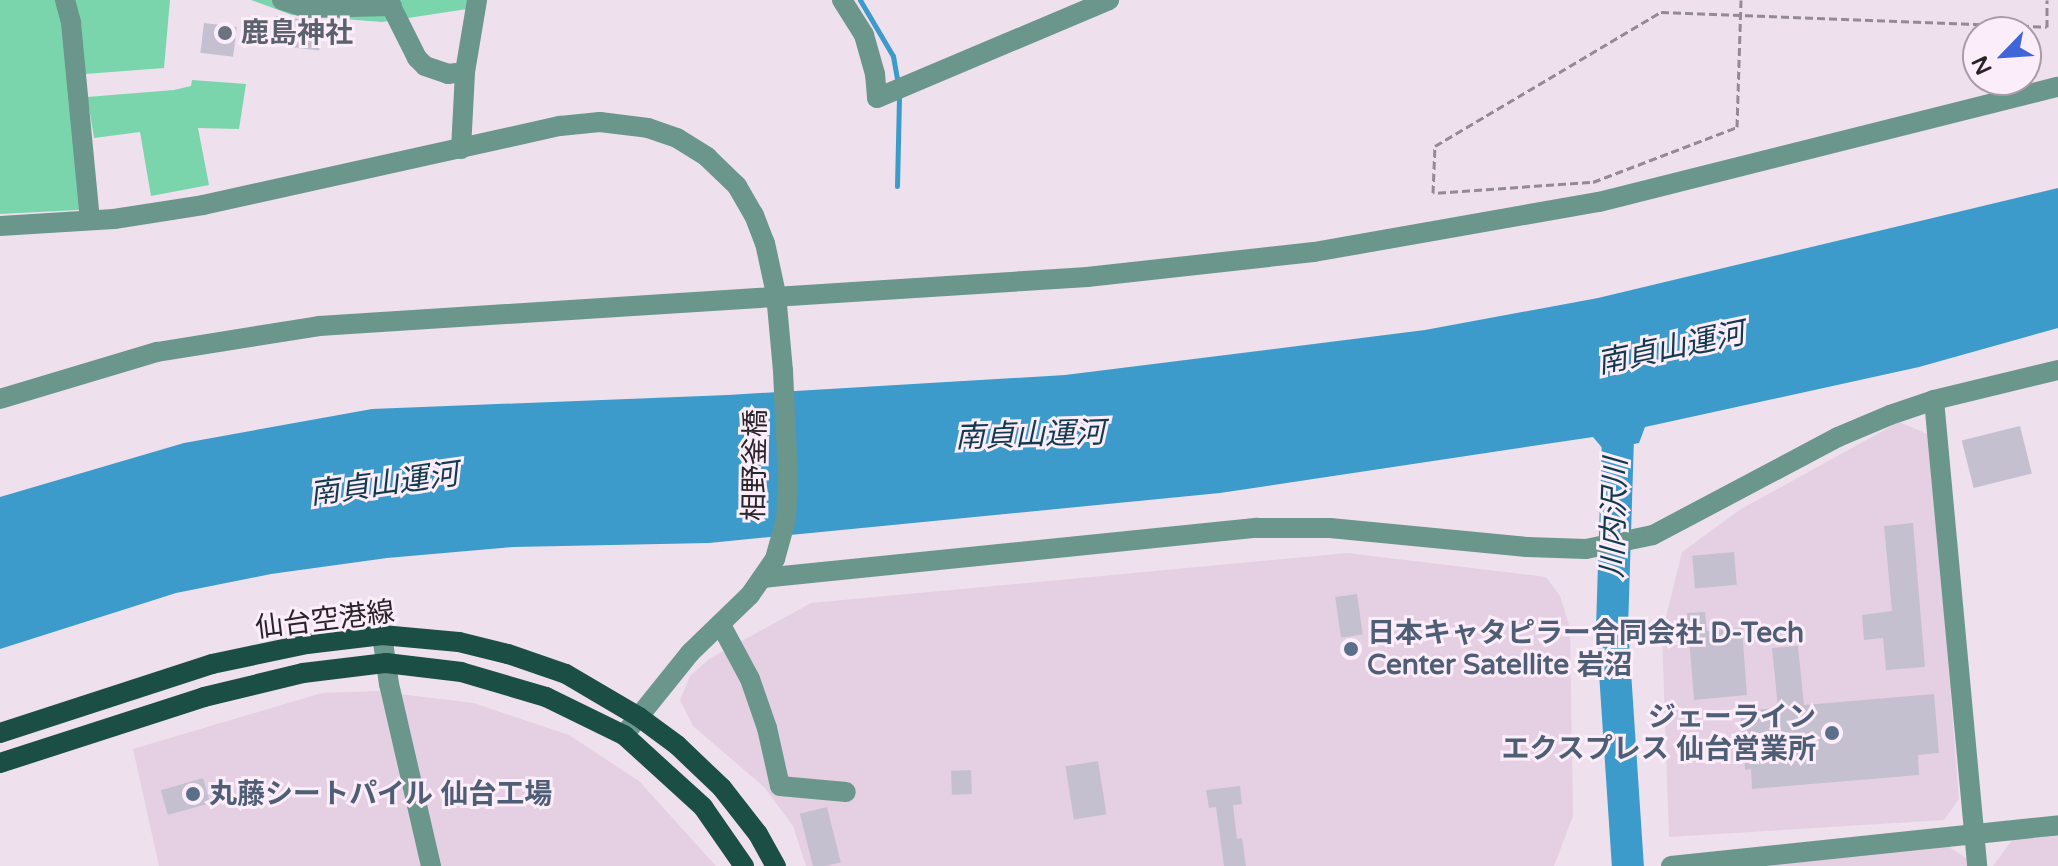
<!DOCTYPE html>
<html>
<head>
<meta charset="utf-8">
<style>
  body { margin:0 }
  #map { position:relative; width:2058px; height:866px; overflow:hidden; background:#eee0ed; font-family:"Varela Round","Noto Sans JP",sans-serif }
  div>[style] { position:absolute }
  .built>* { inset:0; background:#e5d0e3 }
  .green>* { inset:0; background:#7ad5ac }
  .water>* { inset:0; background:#3c9bca }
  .stream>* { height:5px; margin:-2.5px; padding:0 2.5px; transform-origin:2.5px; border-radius:2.5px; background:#3c9bca }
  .river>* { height:32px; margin:-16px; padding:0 16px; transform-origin:16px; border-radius:16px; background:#3c9bca }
  .building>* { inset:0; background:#c5c0d0; transform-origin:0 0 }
  .path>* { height:3px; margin-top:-1.5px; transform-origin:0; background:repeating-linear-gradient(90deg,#938a93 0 8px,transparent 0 12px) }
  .minor>* { height:20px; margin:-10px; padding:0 10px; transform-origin:10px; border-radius:10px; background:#6a968c }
  .major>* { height:20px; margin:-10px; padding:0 10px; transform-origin:10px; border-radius:10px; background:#1b4f45 }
  .dots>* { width:22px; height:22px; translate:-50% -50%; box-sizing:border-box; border:4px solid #fcedfa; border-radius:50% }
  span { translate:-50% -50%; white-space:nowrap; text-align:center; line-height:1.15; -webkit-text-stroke:6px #fcedfa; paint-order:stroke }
  .worship-label { font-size:28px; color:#5b616d; font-weight:700 }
  .left { translate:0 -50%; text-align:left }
  .street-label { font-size:28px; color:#292429 }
  .service-label { font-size:28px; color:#4e5e75; font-weight:700 }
  .right { translate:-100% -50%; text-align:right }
  .water-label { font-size:30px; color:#123a4e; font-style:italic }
  .north { position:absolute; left:1962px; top:16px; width:80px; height:80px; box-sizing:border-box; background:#fcedfa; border:2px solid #a89da6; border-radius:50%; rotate:245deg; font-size:22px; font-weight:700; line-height:32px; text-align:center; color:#292429 }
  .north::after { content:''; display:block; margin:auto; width:28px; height:36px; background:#3e66d8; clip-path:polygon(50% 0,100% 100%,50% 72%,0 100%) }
</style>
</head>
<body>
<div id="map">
  <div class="built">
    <i style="clip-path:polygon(1899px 422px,1930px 435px,1959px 799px,1944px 820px,1669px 837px,1662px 633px,1682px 552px,1741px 509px)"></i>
    <i style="clip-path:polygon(1347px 553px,1546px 577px,1560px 596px,1570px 628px,1573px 816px,1554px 866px,806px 866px,793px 826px,764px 787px,693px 726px,680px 700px,690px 676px,709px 659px,811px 603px)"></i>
    <i style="clip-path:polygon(380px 691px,421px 866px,159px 866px,133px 749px,322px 693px)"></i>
    <i style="clip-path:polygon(399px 694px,474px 703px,569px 735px,639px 781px,716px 866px,439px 866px)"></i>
    <i style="clip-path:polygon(2058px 836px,2058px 866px,1993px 866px,2012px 840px)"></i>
    <i style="clip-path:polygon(1944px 844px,1968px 859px,1969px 866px,1766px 866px)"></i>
  </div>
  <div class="green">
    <i style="clip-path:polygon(0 0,170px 0,164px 68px,85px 74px,87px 97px,174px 90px,191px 86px,192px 80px,246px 84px,239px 129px,198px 128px,209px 185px,151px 196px,140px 132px,94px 138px,88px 101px,97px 209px,0 214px)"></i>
    <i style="clip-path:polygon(251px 0,467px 0,467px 9px,382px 22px,292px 15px)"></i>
  </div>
  <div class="water">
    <i style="clip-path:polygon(2058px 188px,2058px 328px,1919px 367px,1645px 427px,1639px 443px,1604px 450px,1593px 437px,1220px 493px,709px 543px,513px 547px,387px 558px,271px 574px,176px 593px,0 649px,0 497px,184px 443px,372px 409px,728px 395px,1065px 375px,1425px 330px,1598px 298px)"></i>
  </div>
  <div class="stream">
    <i style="left:860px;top:0;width:65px;rotate:59.5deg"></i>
    <i style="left:893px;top:56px;width:29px;rotate:80deg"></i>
    <i style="left:897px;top:186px;width:91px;rotate:-88.7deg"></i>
  </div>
  <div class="river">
    <i style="left:1619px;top:406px;width:221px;rotate:91.8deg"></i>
    <i style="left:1612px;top:627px;width:240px;rotate:86.2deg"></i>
  </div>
  <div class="building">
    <i style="left:276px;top:16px;width:47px;height:29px;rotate:7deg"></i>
    <i style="left:204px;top:23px;width:33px;height:30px;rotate:7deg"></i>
    <i style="left:2020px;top:426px;width:49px;height:60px;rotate:76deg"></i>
    <i style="clip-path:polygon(1913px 523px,1925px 667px,1886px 670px,1883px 638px,1864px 640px,1862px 615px,1892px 611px,1884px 526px)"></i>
    <i style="left:1734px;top:552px;width:33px;height:42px;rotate:85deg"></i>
    <i style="left:1357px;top:594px;width:41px;height:22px;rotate:82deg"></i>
    <i style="clip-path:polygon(1705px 612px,1707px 631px,1742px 628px,1747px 695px,1694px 700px,1687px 613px)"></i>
    <i style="clip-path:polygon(1798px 646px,1804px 705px,1934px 694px,1939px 753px,1918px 755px,1919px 775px,1752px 789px,1751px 769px,1745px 770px,1740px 711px,1778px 708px,1772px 648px)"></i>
    <i style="left:1098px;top:761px;width:54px;height:33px;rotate:81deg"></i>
    <i style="left:971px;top:770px;width:24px;height:20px;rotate:88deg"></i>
    <i style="left:203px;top:778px;width:26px;height:44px;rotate:74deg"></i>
    <i style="clip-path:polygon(1240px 786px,1242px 804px,1233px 805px,1237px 839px,1242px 838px,1246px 866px,1224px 866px,1216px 807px,1209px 808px,1206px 790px)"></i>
    <i style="left:827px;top:807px;width:57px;height:28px;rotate:76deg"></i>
  </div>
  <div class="path">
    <i style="left:1590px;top:182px;width:157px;rotate:176deg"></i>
    <i style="left:1433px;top:193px;width:47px;rotate:-87.6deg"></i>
    <i style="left:1435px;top:146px;width:263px;rotate:-30.7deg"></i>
    <i style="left:1661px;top:12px;width:386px;rotate:2.2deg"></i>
    <i style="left:2047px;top:27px;width:27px;rotate:-90deg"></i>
    <i style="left:1593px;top:182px;width:154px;rotate:-20.9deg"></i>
    <i style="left:1737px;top:127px;width:127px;rotate:-88.2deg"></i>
  </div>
  <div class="minor">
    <i style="left:65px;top:0;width:24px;rotate:75deg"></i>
    <i style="left:71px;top:23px;width:198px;rotate:84.5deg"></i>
    <i style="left:282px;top:0;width:25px;rotate:18deg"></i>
    <i style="left:306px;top:8px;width:86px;rotate:-1.3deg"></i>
    <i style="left:388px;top:0;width:65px;rotate:63.4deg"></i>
    <i style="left:417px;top:58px;width:11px;rotate:45deg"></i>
    <i style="left:425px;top:66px;width:24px;rotate:19deg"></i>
    <i style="left:448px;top:74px;width:17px;rotate:-7deg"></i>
    <i style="left:842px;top:0;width:41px;rotate:57.8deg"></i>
    <i style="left:864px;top:35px;width:41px;rotate:74.2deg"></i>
    <i style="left:875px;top:74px;width:24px;rotate:85deg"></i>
    <i style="left:877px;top:98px;width:252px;rotate:-22.9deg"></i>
    <i style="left:461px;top:149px;width:77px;rotate:-87deg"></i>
    <i style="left:465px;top:72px;width:73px;rotate:-80.5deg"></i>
    <i style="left:0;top:226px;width:114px;rotate:-3.5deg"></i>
    <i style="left:114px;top:219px;width:90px;rotate:-8.9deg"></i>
    <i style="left:203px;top:205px;width:366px;rotate:-12.5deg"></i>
    <i style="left:560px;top:126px;width:40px;rotate:-5.7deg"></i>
    <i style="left:600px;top:122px;width:48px;rotate:7.1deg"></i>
    <i style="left:648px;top:128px;width:31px;rotate:19deg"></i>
    <i style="left:677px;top:138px;width:36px;rotate:32deg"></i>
    <i style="left:707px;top:157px;width:42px;rotate:44deg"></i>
    <i style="left:737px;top:186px;width:34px;rotate:60deg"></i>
    <i style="left:754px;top:215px;width:30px;rotate:69deg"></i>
    <i style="left:765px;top:243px;width:52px;rotate:77.8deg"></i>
    <i style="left:776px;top:294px;width:77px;rotate:84.8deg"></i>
    <i style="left:783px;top:371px;width:106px;rotate:87.3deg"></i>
    <i style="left:788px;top:477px;width:42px;rotate:92.7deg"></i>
    <i style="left:786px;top:519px;width:41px;rotate:105.4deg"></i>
    <i style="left:775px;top:559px;width:44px;rotate:124.8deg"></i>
    <i style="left:750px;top:595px;width:83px;rotate:136deg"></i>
    <i style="left:690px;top:653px;width:105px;rotate:128.8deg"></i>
    <i style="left:0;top:399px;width:164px;rotate:-16.7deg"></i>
    <i style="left:157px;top:352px;width:164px;rotate:-9.1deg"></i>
    <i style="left:319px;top:326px;width:770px;rotate:-3.65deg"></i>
    <i style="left:1087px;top:277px;width:228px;rotate:-6.3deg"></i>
    <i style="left:1314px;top:252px;width:289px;rotate:-10deg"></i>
    <i style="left:1599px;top:202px;width:473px;rotate:-14.1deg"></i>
    <i style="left:1934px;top:400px;width:468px;rotate:84.7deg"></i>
    <i style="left:762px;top:578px;width:498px;rotate:-5.8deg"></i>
    <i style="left:1257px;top:528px;width:73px"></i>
    <i style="left:1330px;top:528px;width:198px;rotate:5.5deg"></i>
    <i style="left:1527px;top:547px;width:59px;rotate:1.9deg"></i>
    <i style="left:1586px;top:549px;width:68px;rotate:-11.8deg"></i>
    <i style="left:1653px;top:535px;width:209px;rotate:-27.9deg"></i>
    <i style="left:1838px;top:437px;width:56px;rotate:-22.9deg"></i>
    <i style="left:1890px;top:415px;width:46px;rotate:-18.8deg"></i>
    <i style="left:1934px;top:400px;width:128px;rotate:-13.6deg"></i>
    <i style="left:721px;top:625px;width:61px;rotate:61.8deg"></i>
    <i style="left:750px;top:679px;width:52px;rotate:70.9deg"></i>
    <i style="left:767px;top:728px;width:59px;rotate:77.4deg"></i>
    <i style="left:780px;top:786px;width:66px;rotate:5.2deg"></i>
    <i style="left:382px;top:635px;width:49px;rotate:81.9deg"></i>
    <i style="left:389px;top:684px;width:187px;rotate:77deg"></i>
    <i style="left:1671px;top:866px;width:389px;rotate:-6deg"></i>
  </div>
  <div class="major">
    <i style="left:0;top:733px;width:223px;rotate:-18deg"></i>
    <i style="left:212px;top:664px;width:97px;rotate:-11.9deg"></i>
    <i style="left:307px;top:644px;width:76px;rotate:-6.8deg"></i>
    <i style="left:382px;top:635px;width:77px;rotate:5.2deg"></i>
    <i style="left:459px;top:642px;width:50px;rotate:13.8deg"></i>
    <i style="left:508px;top:654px;width:61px;rotate:19deg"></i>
    <i style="left:566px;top:674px;width:85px;rotate:30.5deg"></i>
    <i style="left:639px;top:717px;width:47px;rotate:36.4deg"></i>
    <i style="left:677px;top:745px;width:62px;rotate:43.7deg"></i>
    <i style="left:722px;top:788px;width:58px;rotate:52deg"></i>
    <i style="left:758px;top:834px;width:37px;rotate:61deg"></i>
    <i style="left:0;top:763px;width:214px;rotate:-17.9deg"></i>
    <i style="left:204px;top:697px;width:102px;rotate:-13.6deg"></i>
    <i style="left:303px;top:673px;width:84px;rotate:-6.9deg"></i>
    <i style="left:386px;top:663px;width:76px;rotate:6.8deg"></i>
    <i style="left:461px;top:672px;width:89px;rotate:16.4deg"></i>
    <i style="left:546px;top:697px;width:87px;rotate:26deg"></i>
    <i style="left:624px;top:735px;width:107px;rotate:42.3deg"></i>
    <i style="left:703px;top:807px;width:72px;rotate:55.2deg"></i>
  </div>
  <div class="dots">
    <i style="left:225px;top:33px;background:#6b7280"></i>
    <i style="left:1351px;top:649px;background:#5c6f8a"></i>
    <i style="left:1832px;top:733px;background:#5c6f8a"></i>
    <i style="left:193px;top:794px;background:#5c6f8a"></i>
  </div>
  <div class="worship-label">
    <span class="left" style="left:241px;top:33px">鹿島神社</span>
  </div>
  <div class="street-label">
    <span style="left:755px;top:465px;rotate:-89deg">相野釜橋</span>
    <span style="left:325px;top:620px;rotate:-7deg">仙台空港線</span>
  </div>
  <div class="service-label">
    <span class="left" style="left:1367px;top:649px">日本キャタピラー合同会社 D-Tech<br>Center Satellite 岩沼</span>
    <span class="right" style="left:1816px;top:733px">ジェーライン<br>エクスプレス 仙台営業所</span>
    <span class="left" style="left:209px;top:794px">丸藤シートパイル 仙台工場</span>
  </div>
  <div class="water-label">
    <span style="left:1671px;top:349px;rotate:-12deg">南貞山運河</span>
    <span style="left:1030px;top:436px;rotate:-2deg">南貞山運河</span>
    <span style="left:384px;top:485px;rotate:-8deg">南貞山運河</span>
    <span style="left:1615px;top:518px;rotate:-88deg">川内沢川</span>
  </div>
  <div class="north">N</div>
</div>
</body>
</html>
